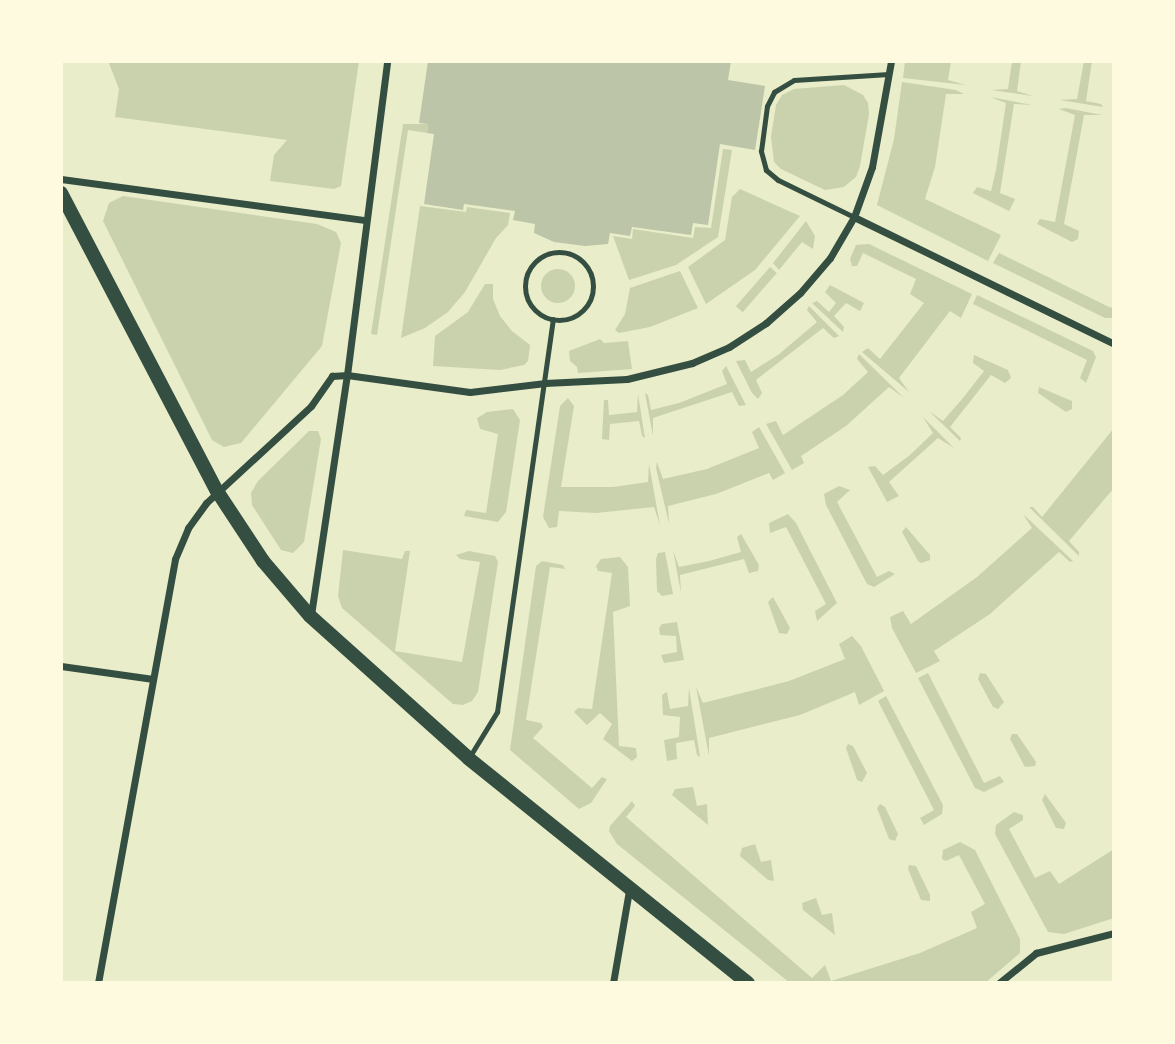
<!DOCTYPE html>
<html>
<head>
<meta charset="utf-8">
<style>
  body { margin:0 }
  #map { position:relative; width:1175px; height:1044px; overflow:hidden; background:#e9edc9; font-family:"Work Sans",sans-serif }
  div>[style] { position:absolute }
  .green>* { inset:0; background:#cad2ad; transform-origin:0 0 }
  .round { border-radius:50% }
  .building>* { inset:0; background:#bcc5a7 }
  .service>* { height:5px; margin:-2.5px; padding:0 2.5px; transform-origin:2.5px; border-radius:2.5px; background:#344e41 }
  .service>.ring { margin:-2.5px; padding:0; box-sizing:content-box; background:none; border:5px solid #344e41; border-radius:50% }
  .minor>* { height:7px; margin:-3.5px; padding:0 3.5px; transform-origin:3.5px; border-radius:3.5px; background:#344e41 }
  .secondary>* { height:14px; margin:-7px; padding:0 7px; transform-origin:7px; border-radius:7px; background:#344e41 }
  span { translate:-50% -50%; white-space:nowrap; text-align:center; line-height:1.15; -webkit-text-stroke:7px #fefae0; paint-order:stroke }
  .frame { position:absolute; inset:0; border:63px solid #fefae0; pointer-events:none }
</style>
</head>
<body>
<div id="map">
  <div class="green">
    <i style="clip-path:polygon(108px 61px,359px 61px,341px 186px,334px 189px,270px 181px,274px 155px,287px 140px,115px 117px,119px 89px)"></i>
    <i style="clip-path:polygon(905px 61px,951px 61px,948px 80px,966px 85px,903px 78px)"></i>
    <i style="clip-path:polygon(1012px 61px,1021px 61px,1017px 91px,1033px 96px,991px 90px,1008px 89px)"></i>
    <i style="clip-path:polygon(1084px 61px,1092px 61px,1086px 101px,1101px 104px,1103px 107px,1060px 100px,1077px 99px)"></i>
    <i style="clip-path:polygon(902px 82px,956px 90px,964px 94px,946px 94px,935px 167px,925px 199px,1001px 235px,988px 261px,877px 205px,894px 139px)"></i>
    <i style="clip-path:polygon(844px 85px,863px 95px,868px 103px,869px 114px,860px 166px,856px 177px,844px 187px,825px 190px,781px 169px,774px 162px,771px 137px,776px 105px,782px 95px,794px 89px)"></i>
    <i style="clip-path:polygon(990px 97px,1032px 105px,1014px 104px,1000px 193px,1015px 199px,1009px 211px,973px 193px,977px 187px,991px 191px,996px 170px,1006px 103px)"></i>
    <i style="clip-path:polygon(1066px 108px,1102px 115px,1084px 115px,1064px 224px,1079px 231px,1078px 239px,1072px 242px,1037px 224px,1040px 219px,1055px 222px,1075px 115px,1059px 109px)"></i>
    <i style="clip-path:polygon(403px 124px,428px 124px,427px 133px,408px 130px,377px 335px,371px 334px)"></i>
    <i style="clip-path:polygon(723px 149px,732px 150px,718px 237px,676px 265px,629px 280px,613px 236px,632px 239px,633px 229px,693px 238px,695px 227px,711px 228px)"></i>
    <i style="clip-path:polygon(740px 189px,800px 216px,755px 270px,706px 304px,688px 267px,725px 240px,732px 197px)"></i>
    <i style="clip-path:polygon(123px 196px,317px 224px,336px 232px,341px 243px,322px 346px,241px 443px,224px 447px,212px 440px,103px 221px,109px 203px)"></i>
    <i style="clip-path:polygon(420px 206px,466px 212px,467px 207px,510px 213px,508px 225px,496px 238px,465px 292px,448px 312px,425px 328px,401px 338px)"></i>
    <i style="clip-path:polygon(806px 221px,815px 236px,813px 249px,802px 242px,779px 270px,773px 263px)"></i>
    <i style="clip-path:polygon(869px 244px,972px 294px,961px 318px,950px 311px,899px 378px,909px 392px,862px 352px,868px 348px,880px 359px,924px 303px,910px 294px,916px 279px,863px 253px,857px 266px,852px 266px,850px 259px,856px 245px)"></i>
    <i style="clip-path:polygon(999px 253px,1111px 308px,1114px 303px,1114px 318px,1105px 318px,993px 263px)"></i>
    <i style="left:770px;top:267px;width:9px;height:52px;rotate:41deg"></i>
    <i class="round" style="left:541px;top:269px;width:34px;height:34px"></i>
    <i style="clip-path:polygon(680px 271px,698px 308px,650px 327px,619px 333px,615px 330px,625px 314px,630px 288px)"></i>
    <i style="clip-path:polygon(485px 284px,493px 284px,493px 299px,500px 316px,512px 331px,530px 345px,528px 361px,524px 365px,500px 370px,433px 366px,435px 336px,468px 312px)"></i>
    <i style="clip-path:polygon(830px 285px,864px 303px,860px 311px,846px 303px,834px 316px,844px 327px,843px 332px,812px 303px,817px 301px,829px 312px,836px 303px,825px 292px)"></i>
    <i style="clip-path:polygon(977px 295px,1093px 351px,1096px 357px,1086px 383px,1080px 378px,1087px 360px,973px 304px)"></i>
    <i style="clip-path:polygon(809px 306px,839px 336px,834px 338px,823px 328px,756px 380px,762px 393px,758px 399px,752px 393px,736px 361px,745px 360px,751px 372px,778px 355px,817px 322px,807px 310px)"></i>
    <i style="clip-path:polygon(600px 339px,604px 343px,628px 341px,632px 369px,578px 373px,577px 367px,570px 361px,569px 351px)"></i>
    <i style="clip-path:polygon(859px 354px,904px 398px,889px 387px,846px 426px,801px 456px,804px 463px,792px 470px,766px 424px,776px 421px,783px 435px,843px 395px,868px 372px,857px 359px)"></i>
    <i style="clip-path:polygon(974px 355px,1008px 370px,1011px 378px,1005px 383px,991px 375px,950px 427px,961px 438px,960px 441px,929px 411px,943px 421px,963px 398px,984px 371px,973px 363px)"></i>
    <i style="clip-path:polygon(726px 366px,746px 405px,739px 406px,732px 392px,653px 418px,653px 436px,645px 393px,648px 395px,651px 410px,679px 403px,727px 384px,722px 371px)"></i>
    <i style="clip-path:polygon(1039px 387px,1072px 401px,1072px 409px,1066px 412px,1038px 393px)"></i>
    <i style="clip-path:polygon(638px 394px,645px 438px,642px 436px,639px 421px,610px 424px,609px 440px,602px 439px,604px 400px,608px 400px,609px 415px,637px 412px)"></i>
    <i style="clip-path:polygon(568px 398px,574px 406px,561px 487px,613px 487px,648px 482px,649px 464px,660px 525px,654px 507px,596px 513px,559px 511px,557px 527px,549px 528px,543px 517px,560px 406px)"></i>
    <i style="clip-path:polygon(513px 409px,520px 420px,506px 512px,498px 522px,464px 516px,466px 510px,486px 513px,498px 434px,480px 429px,477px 418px,487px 412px)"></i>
    <i style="clip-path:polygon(923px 417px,954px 448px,938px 438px,889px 482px,899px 496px,887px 502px,868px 467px,875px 466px,883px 475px,910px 455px,933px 433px)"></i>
    <i style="clip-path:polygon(759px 427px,785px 473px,773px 480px,769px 473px,716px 494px,668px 506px,669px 524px,656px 468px,657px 462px,663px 479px,707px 469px,759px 448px,752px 432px)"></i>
    <i style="clip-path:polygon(1114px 428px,1114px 488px,1069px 541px,1079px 552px,1079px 556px,1029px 507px,1033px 507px,1042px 517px)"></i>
    <i style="clip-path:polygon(309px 431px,318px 431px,321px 439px,304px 542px,293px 553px,281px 550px,252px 505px,251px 493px,258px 481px)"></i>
    <i style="clip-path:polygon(839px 486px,850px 490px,837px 502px,877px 577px,889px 571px,895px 574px,874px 587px,867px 584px,826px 505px,824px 494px)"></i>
    <i style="clip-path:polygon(788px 514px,796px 523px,837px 603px,817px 621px,815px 611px,826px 604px,786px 527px,770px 533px,769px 523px)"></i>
    <i style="clip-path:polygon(1023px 514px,1073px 561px,1070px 562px,1059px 552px,990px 614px,934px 651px,940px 661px,916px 673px,892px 628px,890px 617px,903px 611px,911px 624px,977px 577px,1032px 528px)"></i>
    <i style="clip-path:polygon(906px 527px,930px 555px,930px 560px,921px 563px,918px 561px,902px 532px)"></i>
    <i style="clip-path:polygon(741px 534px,759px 565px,758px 571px,749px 573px,744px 559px,680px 575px,681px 593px,673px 550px,679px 567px,709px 561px,741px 552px,737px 537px)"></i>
    <i style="clip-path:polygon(343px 550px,402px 559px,405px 551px,410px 551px,395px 651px,462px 662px,480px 562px,460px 559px,456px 555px,469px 551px,495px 556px,498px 562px,478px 692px,472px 701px,463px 705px,453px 704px,342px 608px,338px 596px)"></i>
    <i style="clip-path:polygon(665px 552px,673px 594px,662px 596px,657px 591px,656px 559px,658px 553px)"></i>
    <i style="clip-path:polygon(620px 557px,628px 567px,630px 606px,613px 612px,619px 746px,636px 748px,637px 757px,632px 761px,603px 739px,612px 724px,600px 713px,587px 725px,574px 712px,578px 708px,592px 709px,612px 573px,598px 571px,596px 566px,601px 559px)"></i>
    <i style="clip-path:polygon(542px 561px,563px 565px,565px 569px,550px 567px,526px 720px,541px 723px,543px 727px,533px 738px,592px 788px,602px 777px,607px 779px,591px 803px,579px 809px,510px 750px,536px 566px)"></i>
    <i style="clip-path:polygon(773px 597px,790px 628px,787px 634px,779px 633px,768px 602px)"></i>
    <i style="clip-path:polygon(677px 622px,684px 660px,664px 663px,661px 655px,677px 652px,676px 636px,660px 635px,659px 628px,662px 624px)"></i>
    <i style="clip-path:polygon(852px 636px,861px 646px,884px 691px,859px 705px,855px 692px,800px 715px,709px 738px,709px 756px,696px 687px,703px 703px,789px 681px,845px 659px,839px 644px)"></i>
    <i style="clip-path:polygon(928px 673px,984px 783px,1000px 776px,1004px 782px,984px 792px,975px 788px,918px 678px)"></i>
    <i style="clip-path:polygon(980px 673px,986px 674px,1004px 702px,998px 709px,993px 707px,978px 679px)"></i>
    <i style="clip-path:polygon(689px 688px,700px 757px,697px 755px,694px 740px,676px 743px,677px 759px,667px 761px,664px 740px,679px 737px,680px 717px,663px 715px,662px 695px,667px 692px,670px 709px,688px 706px)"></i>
    <i style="clip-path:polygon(886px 696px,943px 805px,942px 814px,924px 825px,920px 818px,934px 810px,878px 701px)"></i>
    <i style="clip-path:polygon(1012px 734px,1017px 734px,1036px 762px,1035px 766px,1025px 767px,1010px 739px)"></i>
    <i style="clip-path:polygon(848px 744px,853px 746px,867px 773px,862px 782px,857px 780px,846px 748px)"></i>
    <i style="clip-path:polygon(693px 787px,697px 806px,707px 804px,708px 825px,672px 795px,675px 789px)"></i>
    <i style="clip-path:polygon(1045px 794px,1066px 823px,1064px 829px,1056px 828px,1042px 800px)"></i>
    <i style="clip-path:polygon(632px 801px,635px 806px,626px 817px,812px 978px,825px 965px,831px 981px,920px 953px,977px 928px,971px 912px,985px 904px,959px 855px,946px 861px,942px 859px,943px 850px,960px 842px,975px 850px,1020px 939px,1020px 953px,985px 983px,790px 983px,617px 844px,609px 831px,610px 826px)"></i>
    <i style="clip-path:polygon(880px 804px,885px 807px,898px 834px,895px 841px,889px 839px,877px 808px)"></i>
    <i style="clip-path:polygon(1014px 812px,1023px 815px,1023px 820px,1009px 829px,1035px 878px,1050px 871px,1059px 884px,1114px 849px,1114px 918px,1064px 934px,1048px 932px,995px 834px,996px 825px)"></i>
    <i style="clip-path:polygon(755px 844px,761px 862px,771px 860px,774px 881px,768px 880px,740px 856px,742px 848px)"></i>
    <i style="clip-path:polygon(909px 865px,916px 866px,930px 895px,930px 901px,921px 900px,908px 869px)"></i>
    <i style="clip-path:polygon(816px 898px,822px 915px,832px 913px,835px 935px,803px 910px,802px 903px)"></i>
  </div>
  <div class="building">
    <i style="clip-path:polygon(428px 61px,731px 61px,728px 80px,765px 86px,755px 150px,720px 144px,708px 225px,693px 223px,691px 235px,632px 227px,630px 236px,610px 233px,608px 244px,585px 246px,554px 242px,534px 233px,535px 224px,513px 220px,515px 211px,464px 204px,463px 210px,424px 204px,434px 134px,427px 133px,428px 124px,419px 123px)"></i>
  </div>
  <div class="service">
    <i style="left:854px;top:217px;width:85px;rotate:-154deg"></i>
    <i style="left:778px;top:180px;width:16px;rotate:-140deg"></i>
    <i style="left:766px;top:170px;width:20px;rotate:-105deg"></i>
    <i style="left:761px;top:151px;width:45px;rotate:-82.4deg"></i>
    <i style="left:767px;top:106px;width:16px;rotate:-63deg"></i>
    <i style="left:774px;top:92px;width:23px;rotate:-31deg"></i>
    <i style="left:794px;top:80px;width:95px;rotate:-3.6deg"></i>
    <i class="ring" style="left:525px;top:252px;width:63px;height:63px"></i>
    <i style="left:470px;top:756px;width:52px;rotate:-58.5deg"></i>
    <i style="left:497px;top:712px;width:397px;rotate:-81.9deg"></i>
  </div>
  <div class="minor">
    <i style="left:61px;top:179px;width:307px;rotate:7.7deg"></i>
    <i style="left:854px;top:217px;width:289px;rotate:26deg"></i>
    <i style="left:311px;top:615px;width:243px;rotate:-81.5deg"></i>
    <i style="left:347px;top:375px;width:317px;rotate:-82.7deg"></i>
    <i style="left:61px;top:666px;width:93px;rotate:8deg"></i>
    <i style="left:98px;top:983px;width:431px;rotate:-79.7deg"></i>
    <i style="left:175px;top:559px;width:34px;rotate:-67deg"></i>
    <i style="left:188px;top:528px;width:31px;rotate:-54deg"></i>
    <i style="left:206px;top:503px;width:143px;rotate:-42.7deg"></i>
    <i style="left:311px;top:406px;width:37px;rotate:-55deg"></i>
    <i style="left:332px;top:376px;width:15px;rotate:-4deg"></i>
    <i style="left:347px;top:375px;width:124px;rotate:7.9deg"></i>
    <i style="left:470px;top:392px;width:76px;rotate:-6.8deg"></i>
    <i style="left:545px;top:383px;width:82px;rotate:-2.8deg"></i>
    <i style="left:627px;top:379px;width:67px;rotate:-13.8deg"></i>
    <i style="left:692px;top:363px;width:40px;rotate:-23.4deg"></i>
    <i style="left:729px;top:347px;width:44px;rotate:-33deg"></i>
    <i style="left:766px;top:323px;width:45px;rotate:-41.4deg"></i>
    <i style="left:800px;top:293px;width:46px;rotate:-49.4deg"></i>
    <i style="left:830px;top:258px;width:48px;rotate:-59.7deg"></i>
    <i style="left:854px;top:217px;width:53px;rotate:-70.2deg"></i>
    <i style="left:872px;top:167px;width:108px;rotate:-79.8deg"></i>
    <i style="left:613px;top:983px;width:94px;rotate:-80.2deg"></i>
    <i style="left:999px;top:983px;width:48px;rotate:-39deg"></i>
    <i style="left:1036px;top:953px;width:81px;rotate:-14.4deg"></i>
  </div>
  <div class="secondary">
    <i style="left:61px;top:193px;width:336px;rotate:62.4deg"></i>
    <i style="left:217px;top:491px;width:84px;rotate:56.7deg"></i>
    <i style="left:263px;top:561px;width:72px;rotate:49.5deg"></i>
    <i style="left:310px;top:616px;width:212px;rotate:41.9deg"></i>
    <i style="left:468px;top:758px;width:359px;rotate:38.8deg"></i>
  </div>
  <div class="frame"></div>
</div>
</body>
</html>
